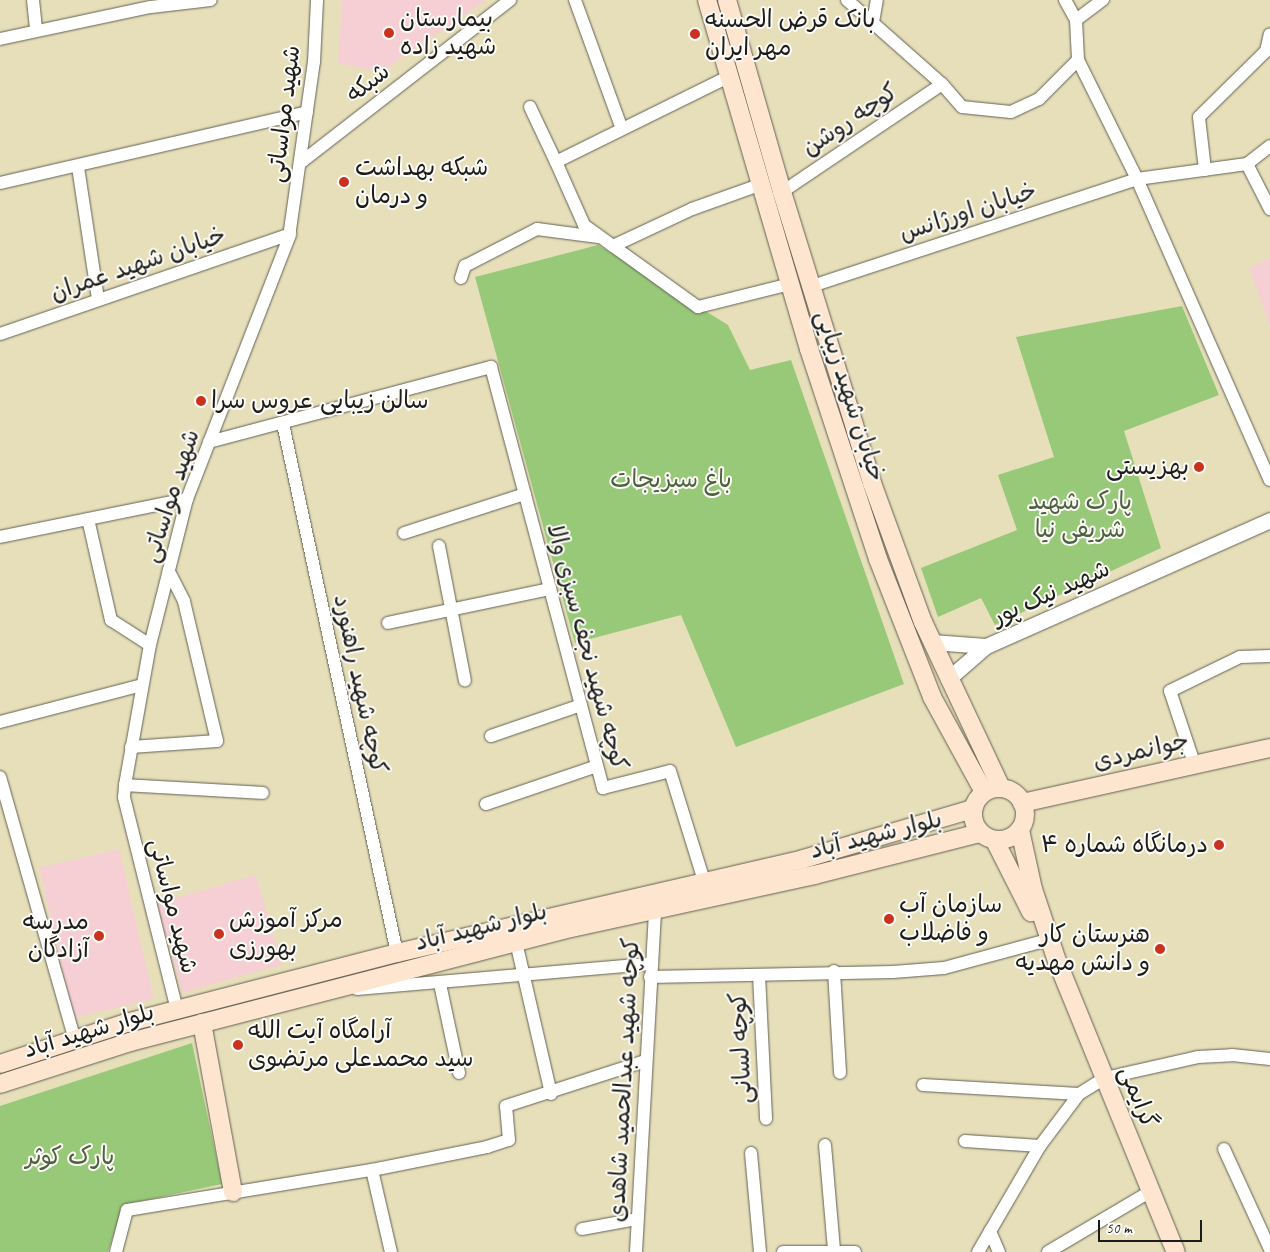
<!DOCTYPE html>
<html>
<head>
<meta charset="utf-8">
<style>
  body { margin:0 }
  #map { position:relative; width:1270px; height:1252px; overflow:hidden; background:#e6dfba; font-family:Caveat,"Playpen Sans Arabic",sans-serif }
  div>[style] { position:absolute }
  .built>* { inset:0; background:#f6cfd5; transform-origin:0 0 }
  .green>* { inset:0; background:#97c979 }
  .roads { filter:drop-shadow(0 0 1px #636053) drop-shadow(0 0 1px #636053) }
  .minor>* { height:12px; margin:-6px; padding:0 6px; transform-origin:6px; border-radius:6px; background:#fff }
  .tertiary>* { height:15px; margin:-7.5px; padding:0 7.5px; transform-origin:7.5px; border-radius:7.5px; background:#fff }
  .secondary>* { height:18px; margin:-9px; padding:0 9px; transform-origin:9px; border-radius:9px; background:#fde5d0 }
  .secondary>.ring { margin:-9px; padding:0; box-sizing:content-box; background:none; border:18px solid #fde5d0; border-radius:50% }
  .dots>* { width:14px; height:14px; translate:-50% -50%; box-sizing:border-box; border:2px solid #fdfcf7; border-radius:50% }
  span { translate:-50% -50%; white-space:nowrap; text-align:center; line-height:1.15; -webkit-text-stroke:4px #fdfcf7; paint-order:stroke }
  .poi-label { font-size:24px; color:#1c1c1c }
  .left { translate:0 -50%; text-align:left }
  .right { translate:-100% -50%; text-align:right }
  .street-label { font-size:24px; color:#1c1c1c }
  .park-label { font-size:24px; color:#4d6141 }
  .scale { position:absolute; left:1098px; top:1220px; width:104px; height:22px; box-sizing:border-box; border:2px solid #1c1c1c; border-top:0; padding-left:6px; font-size:15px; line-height:18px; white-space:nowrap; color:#1c1c1c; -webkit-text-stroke:4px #fdfcf7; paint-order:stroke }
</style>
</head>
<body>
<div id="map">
  <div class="built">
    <i style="clip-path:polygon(342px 0,486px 0,381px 72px,338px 63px)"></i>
    <i style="clip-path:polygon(1270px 258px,1270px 327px,1249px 268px)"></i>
    <i style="left:119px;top:849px;width:154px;height:82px;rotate:77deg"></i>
    <i style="left:256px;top:875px;width:93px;height:103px;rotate:74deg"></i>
  </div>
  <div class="green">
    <i style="clip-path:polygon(598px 245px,728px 325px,750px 370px,791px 360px,904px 684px,736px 747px,681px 615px,575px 643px,475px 277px)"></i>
    <i style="clip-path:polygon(1182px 306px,1219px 395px,1124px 431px,1161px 548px,995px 625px,981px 598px,938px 617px,921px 568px,1017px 530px,998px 475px,1054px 457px,1016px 337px)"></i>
    <i style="clip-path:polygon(192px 1043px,222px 1184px,123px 1205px,108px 1252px,0 1252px,0 1106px)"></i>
  </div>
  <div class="roads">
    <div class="minor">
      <i style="left:33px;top:0;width:29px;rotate:84deg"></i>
      <i style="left:575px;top:0;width:137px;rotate:70deg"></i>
      <i style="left:847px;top:0;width:127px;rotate:41.5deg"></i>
      <i style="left:942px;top:84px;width:30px;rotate:49deg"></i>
      <i style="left:962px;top:107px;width:49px;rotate:5.8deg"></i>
      <i style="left:1011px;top:112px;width:31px;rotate:-25deg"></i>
      <i style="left:1039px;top:99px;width:55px;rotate:-45deg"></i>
      <i style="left:1065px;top:0;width:23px;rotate:61deg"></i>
      <i style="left:1076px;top:20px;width:40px;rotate:87.1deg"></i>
      <i style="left:1078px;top:60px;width:133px;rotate:63.6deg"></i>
      <i style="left:1137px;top:179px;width:329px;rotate:66.2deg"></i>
      <i style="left:1076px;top:20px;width:34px;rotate:-37deg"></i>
      <i style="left:873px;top:22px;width:22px;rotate:-80deg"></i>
      <i style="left:0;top:39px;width:154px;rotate:-12deg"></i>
      <i style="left:151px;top:7px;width:60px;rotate:-6.7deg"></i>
      <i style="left:730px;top:76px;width:194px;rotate:153.7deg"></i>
      <i style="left:556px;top:162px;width:69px;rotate:66deg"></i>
      <i style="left:584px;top:225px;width:36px;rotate:36deg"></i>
      <i style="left:613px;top:246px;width:87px;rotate:-25.1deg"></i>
      <i style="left:692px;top:209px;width:71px;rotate:-19.7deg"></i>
      <i style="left:530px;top:107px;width:61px;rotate:64.7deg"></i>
      <i style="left:300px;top:163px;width:266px;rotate:-37.8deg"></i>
      <i style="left:1247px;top:164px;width:51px;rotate:62.9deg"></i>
      <i style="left:78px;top:167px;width:134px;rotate:81.4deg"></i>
      <i style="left:1205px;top:170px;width:53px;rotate:-96.5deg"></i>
      <i style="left:1199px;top:117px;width:94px;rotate:-44.6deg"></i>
      <i style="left:1266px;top:51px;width:17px;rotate:-77deg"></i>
      <i style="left:0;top:183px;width:315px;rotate:-13deg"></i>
      <i style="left:782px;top:192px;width:193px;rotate:-34deg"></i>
      <i style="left:613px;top:246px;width:105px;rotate:35.7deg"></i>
      <i style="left:698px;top:307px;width:95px;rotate:-14deg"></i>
      <i style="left:461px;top:278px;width:13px;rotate:-72deg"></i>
      <i style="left:465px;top:266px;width:81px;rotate:-27.2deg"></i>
      <i style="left:537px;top:229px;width:62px;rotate:7.5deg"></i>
      <i style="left:812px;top:286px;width:342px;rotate:-18.2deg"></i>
      <i style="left:1137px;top:179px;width:111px;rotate:-7.8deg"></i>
      <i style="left:1247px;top:164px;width:29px;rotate:-38deg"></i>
      <i style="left:0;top:334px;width:307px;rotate:-19deg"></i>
      <i style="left:283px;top:424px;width:541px;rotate:77.84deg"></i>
      <i style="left:209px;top:442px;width:292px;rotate:-14.9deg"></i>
      <i style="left:491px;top:367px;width:436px;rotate:75.1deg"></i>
      <i style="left:603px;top:788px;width:69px;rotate:-14.2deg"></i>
      <i style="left:670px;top:771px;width:115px;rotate:72.8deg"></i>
      <i style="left:88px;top:519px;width:104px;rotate:77.2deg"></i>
      <i style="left:111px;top:620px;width:46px;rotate:32.7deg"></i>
      <i style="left:404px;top:533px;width:127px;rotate:-17.9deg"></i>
      <i style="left:0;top:537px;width:191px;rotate:-11.5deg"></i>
      <i style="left:439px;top:546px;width:137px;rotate:79.1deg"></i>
      <i style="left:388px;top:623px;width:166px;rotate:-11.9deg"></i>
      <i style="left:0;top:722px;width:147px;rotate:-14.6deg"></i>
      <i style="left:491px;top:736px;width:95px;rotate:-19deg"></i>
      <i style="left:131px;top:747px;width:86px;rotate:-4deg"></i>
      <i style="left:217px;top:741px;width:144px;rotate:-103.3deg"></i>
      <i style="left:184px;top:601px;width:34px;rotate:-117deg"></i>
      <i style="left:1194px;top:763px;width:76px;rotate:-108.4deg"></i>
      <i style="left:1170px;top:691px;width:78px;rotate:-25.9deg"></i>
      <i style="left:1240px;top:657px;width:30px;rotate:-2deg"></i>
      <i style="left:0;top:777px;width:273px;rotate:74.1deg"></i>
      <i style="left:125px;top:785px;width:138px;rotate:3.3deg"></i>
      <i style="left:486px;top:804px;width:117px;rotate:-18.9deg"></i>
      <i style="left:516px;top:942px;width:156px;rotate:77deg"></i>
      <i style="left:834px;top:971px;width:102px;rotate:86.6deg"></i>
      <i style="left:759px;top:975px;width:144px;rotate:87.2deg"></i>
      <i style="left:650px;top:977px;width:243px;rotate:-1.2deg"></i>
      <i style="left:893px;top:972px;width:51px;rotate:-4.5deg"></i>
      <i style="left:944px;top:968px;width:104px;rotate:-15.1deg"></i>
      <i style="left:440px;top:984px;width:91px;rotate:77.9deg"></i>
      <i style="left:357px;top:989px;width:295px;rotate:-4.9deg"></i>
      <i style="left:177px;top:1010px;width:219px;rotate:-104deg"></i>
      <i style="left:124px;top:797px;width:12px;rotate:-85deg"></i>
      <i style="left:125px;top:785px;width:142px;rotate:-79.9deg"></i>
      <i style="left:150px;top:645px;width:151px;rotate:-75.8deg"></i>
      <i style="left:187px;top:499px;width:281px;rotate:-68.7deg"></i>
      <i style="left:289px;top:237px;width:177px;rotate:-81.9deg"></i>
      <i style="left:314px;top:62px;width:62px;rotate:-87.2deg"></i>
      <i style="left:923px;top:1085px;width:156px;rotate:3.3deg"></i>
      <i style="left:965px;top:1141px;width:75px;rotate:3.8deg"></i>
      <i style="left:825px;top:1145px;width:106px;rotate:85.1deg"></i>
      <i style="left:1224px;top:1149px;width:110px;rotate:65.3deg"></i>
      <i style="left:751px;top:1153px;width:99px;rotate:84.8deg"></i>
      <i style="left:372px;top:1170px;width:84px;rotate:77deg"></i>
      <i style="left:582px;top:1229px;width:56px;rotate:-10.3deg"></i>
      <i style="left:990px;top:1231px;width:23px;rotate:67deg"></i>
      <i style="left:116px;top:1252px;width:43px;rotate:-75.3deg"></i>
      <i style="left:127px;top:1210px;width:248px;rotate:-9.3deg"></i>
      <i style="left:372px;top:1170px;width:117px;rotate:-11.3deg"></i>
      <i style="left:487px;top:1147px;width:23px;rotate:-18deg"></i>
      <i style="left:509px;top:1140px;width:34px;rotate:-95deg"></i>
      <i style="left:506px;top:1106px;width:146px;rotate:-17.9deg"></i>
      <i style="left:636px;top:1252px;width:342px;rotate:-86.8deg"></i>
      <i style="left:783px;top:1252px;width:72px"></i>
      <i style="left:978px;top:1252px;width:123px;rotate:-59.7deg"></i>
      <i style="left:1040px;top:1146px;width:65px;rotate:-53.1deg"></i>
      <i style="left:1079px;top:1094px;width:31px;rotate:-32deg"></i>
      <i style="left:1105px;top:1078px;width:95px;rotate:-12.7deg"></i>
      <i style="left:1198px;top:1057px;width:34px;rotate:-3deg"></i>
      <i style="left:1232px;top:1055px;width:38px;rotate:6deg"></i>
      <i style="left:1048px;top:1252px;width:120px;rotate:-30.6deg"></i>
    </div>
    <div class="tertiary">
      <i style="left:932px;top:642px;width:54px;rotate:4.2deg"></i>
      <i style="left:948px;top:679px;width:50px;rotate:-41deg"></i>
      <i style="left:986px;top:646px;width:311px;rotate:-23.9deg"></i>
    </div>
    <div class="secondary">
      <i style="left:707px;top:0;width:364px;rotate:73.7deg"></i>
      <i style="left:809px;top:349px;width:221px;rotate:71.8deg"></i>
      <i style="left:878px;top:559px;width:148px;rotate:68.6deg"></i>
      <i style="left:932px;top:697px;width:108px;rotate:61.3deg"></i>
      <i style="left:727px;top:0;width:200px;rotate:74deg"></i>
      <i style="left:782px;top:192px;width:305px;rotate:72.8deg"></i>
      <i style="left:872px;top:483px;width:148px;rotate:69.9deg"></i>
      <i style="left:923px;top:622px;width:183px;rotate:64.8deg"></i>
      <i class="ring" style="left:973px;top:788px;width:34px;height:34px"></i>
      <i style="left:1022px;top:803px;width:254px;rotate:-12.5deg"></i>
      <i style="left:1020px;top:830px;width:60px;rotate:77.6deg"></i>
      <i style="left:1033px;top:889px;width:76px;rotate:71.6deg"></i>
      <i style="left:1057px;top:961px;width:314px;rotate:67.8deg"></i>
      <i style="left:995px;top:841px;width:80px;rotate:63.1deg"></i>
      <i style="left:202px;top:1023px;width:172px;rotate:79.6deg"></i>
      <i style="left:0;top:1064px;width:133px;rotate:-18deg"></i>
      <i style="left:126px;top:1023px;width:280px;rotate:-14.5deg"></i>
      <i style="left:397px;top:953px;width:417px;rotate:-13deg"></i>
      <i style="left:803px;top:859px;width:177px;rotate:-16.4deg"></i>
      <i style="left:0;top:1084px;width:137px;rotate:-17.9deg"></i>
      <i style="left:130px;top:1042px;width:446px;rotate:-14.5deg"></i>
      <i style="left:562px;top:930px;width:258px;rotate:-12.3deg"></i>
      <i style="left:814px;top:875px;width:171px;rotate:-14.2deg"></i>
    </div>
  </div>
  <div class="dots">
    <i style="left:389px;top:33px;background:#c8321e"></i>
    <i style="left:695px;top:34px;background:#c8321e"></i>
    <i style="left:344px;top:182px;background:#c8321e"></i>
    <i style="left:201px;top:401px;background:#c8321e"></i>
    <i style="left:1199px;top:467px;background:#c8321e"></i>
    <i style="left:1219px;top:845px;background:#c8321e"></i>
    <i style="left:889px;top:919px;background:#c8321e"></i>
    <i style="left:219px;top:934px;background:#c8321e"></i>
    <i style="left:99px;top:936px;background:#c8321e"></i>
    <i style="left:1160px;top:949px;background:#c8321e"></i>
    <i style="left:238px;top:1045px;background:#c8321e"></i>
  </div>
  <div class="poi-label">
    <span class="left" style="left:400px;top:33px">بیمارستان<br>شهید زاده</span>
    <span class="left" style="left:705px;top:34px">بانک قرض الحسنه<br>مهر ایران</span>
    <span class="left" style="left:355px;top:182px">شبکه بهداشت<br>و درمان</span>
    <span class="left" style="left:211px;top:401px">سالن زیبایی عروس سرا</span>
    <span class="right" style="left:1189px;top:467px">بهزیستی</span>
    <span class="right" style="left:1208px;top:845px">درمانگاه شماره ۴</span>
    <span class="left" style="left:899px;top:919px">سازمان آب<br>و فاضلاب</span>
    <span class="left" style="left:229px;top:934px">مرکز آموزش<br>بهورزی</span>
    <span class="right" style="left:89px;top:936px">مدرسه<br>آزادگان</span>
    <span class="right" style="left:1150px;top:949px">هنرستان کار<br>و دانش مهدیه</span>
    <span class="left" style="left:248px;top:1045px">آرامگاه آیت الله<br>سید محمدعلی مرتضوی</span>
  </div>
  <div class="street-label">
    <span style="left:368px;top:83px;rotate:-38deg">شبکه</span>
    <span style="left:284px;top:114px;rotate:-83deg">شهید مواساتی</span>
    <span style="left:850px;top:120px;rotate:-34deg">کوچه روشن</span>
    <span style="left:968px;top:212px;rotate:-18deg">خیابان اورژانس</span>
    <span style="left:138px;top:264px;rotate:-19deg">خیابان شهید عمران</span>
    <span style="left:850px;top:396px;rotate:72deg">خیابان شهید زیبایی</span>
    <span style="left:171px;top:496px;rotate:-72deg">شهید مواساتی</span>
    <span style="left:1051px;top:593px;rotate:-24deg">شهید نیک پور</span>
    <span style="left:587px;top:647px;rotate:75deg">کوچه شهید نجف سبزی والا</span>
    <span style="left:360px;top:684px;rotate:78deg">کوچه شهید راهنورد</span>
    <span style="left:1141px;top:751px;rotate:-13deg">جوانمردی</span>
    <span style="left:876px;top:835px;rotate:-14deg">بلوار شهید آباد</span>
    <span style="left:173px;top:906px;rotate:76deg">شهید مواساتی</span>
    <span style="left:481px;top:927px;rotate:-14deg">بلوار شهید آباد</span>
    <span style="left:89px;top:1031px;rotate:-17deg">بلوار شهید آباد</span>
    <span style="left:741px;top:1048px;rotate:-93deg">کوچه لسانی</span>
    <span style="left:624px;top:1080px;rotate:-87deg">کوچه شهید عبدالحمید شاهدی</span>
    <span style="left:1138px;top:1097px;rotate:68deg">گرایمی</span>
  </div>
  <div class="park-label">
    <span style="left:671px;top:480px">باغ سبزیجات</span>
    <span style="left:1080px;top:516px">پارک شهید<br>شریفی نیا</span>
    <span style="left:70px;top:1157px">پارک کوثر</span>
  </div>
  <div class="scale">50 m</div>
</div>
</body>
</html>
